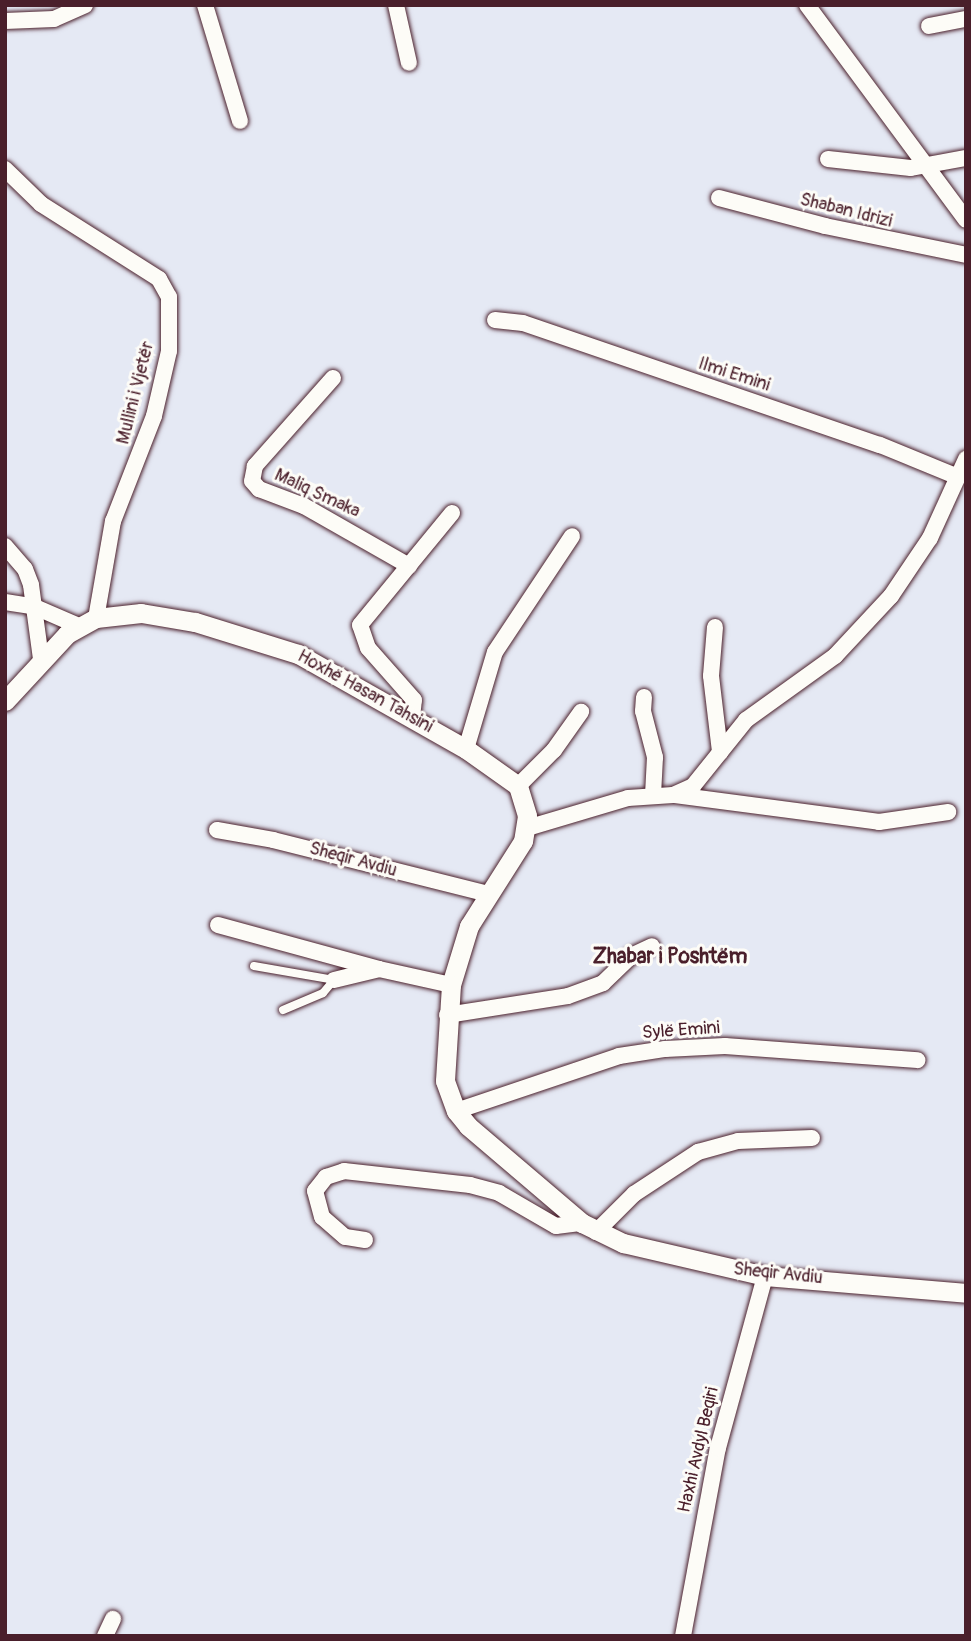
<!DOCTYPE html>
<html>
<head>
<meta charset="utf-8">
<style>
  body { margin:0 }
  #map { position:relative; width:971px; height:1641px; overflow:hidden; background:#e5e9f4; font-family:Pangolin,sans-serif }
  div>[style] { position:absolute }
  .roads { filter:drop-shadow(0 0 2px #4a1f2b) drop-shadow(0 0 2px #4a1f2b) }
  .service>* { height:8px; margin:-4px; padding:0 4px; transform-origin:4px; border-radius:4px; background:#fdfcf7 }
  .minor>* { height:16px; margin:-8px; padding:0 8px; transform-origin:8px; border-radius:8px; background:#fdfcf7 }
  .tertiary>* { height:19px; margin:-9.5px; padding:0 9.5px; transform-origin:9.5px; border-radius:9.5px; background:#fdfcf7 }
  span { translate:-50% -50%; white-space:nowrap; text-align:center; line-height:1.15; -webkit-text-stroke:6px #fdfcf7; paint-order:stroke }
  .street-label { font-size:18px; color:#4a1f2b }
  .quarter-label { font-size:21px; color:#4a1f2b; font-weight:700 }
  .frame { position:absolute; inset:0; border:7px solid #4a1f2b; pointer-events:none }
</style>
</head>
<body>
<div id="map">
  <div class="roads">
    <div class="service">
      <i style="left:254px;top:966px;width:81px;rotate:9.9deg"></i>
      <i style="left:283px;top:1010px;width:43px;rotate:-23deg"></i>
      <i style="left:323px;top:993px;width:17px;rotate:-50deg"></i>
    </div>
    <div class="minor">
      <i style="left:205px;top:5px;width:121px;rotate:73.2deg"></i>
      <i style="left:396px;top:5px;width:59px;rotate:77.4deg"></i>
      <i style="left:807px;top:5px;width:267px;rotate:53.5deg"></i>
      <i style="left:5px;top:21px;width:49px;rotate:-2.3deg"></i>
      <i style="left:54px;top:19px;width:34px;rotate:-24deg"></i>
      <i style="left:929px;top:26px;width:38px;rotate:-11deg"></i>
      <i style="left:828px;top:159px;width:83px;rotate:6.2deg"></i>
      <i style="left:911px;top:168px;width:56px;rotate:-10.3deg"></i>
      <i style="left:5px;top:169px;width:50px;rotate:44.2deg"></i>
      <i style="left:41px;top:204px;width:140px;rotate:32.4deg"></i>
      <i style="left:159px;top:279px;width:21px;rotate:61deg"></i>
      <i style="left:169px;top:297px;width:54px;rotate:90deg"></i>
      <i style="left:169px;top:351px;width:67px;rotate:103deg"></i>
      <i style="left:154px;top:416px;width:113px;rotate:111.3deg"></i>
      <i style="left:113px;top:521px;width:98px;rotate:99.9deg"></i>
      <i style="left:719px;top:198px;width:110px;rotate:14.8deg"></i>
      <i style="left:825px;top:226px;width:144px;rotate:11.6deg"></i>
      <i style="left:495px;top:320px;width:28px;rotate:6deg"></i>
      <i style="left:523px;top:323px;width:377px;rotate:18.9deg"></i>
      <i style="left:880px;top:445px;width:84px;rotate:22.3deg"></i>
      <i style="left:333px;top:378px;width:118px;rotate:131.6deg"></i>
      <i style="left:255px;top:466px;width:15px;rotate:101deg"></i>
      <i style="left:252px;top:481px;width:11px;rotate:49deg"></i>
      <i style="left:259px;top:489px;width:48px;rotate:20.7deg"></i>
      <i style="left:304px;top:506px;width:121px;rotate:29.7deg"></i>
      <i style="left:5px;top:546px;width:30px;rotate:49deg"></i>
      <i style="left:25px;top:569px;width:17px;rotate:69deg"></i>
      <i style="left:31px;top:585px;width:75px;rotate:82.3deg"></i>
      <i style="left:5px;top:602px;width:30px;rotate:9deg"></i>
      <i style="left:35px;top:607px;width:48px;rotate:23.4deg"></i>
      <i style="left:715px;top:627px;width:49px;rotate:94.7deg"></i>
      <i style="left:711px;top:676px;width:77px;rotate:83.2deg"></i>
      <i style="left:644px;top:697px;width:14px;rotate:94deg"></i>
      <i style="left:643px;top:711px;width:48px;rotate:75.4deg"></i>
      <i style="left:655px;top:757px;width:37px;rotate:93deg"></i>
      <i style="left:412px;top:718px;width:18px;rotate:-84deg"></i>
      <i style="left:414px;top:700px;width:69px;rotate:-131.5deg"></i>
      <i style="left:368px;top:648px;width:24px;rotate:-109deg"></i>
      <i style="left:360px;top:625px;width:145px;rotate:-50.6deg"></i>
      <i style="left:466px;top:749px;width:101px;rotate:-73.4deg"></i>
      <i style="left:495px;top:652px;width:139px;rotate:-56.4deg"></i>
      <i style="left:518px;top:786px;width:51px;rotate:-45deg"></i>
      <i style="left:554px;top:750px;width:47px;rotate:-54.6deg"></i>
      <i style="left:675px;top:795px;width:206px;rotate:7.5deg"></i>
      <i style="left:879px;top:822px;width:70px;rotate:-8.2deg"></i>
      <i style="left:527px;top:828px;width:105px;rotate:-16.5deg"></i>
      <i style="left:628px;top:798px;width:45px;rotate:-3.8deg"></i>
      <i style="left:673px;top:795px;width:22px;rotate:-24deg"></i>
      <i style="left:693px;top:786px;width:85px;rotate:-51.2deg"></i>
      <i style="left:746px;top:720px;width:110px;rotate:-35.7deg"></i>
      <i style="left:835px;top:656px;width:82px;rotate:-47deg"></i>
      <i style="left:891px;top:596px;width:70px;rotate:-56.1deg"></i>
      <i style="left:930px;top:538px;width:87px;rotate:-65.5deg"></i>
      <i style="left:217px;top:830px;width:57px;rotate:10.1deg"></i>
      <i style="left:273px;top:840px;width:222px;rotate:14.1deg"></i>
      <i style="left:218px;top:925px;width:167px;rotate:15.3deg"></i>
      <i style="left:334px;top:980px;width:46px;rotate:-13.7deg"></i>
      <i style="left:379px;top:969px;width:74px;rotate:12.5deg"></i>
      <i style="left:447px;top:1015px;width:122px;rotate:-8.9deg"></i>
      <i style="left:568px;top:996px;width:37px;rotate:-20deg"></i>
      <i style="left:603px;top:983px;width:39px;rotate:-44deg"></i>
      <i style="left:631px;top:956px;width:23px;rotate:-25deg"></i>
      <i style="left:456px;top:1111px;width:172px;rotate:-18.6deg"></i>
      <i style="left:619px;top:1056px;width:47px;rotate:-8.7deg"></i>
      <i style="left:665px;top:1049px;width:60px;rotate:-2.9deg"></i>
      <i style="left:725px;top:1046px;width:193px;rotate:4.2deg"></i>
      <i style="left:596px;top:1232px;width:54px;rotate:-45deg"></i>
      <i style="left:634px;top:1194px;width:77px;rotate:-33.3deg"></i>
      <i style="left:698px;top:1152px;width:41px;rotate:-15.4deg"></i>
      <i style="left:738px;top:1141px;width:74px;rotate:-2.3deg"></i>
      <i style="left:365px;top:1240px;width:20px;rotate:-171deg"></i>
      <i style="left:345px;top:1237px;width:30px;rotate:-139deg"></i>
      <i style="left:322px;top:1217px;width:27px;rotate:-105deg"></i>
      <i style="left:315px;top:1191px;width:18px;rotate:-52deg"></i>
      <i style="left:326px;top:1177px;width:19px;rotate:-18deg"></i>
      <i style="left:344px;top:1171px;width:127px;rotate:6.3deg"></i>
      <i style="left:470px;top:1185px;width:30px;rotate:15deg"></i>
      <i style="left:499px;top:1193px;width:66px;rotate:30.1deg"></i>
      <i style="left:556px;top:1226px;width:26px;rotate:-7deg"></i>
      <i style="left:105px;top:1636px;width:19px;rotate:-65deg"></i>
      <i style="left:683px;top:1636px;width:191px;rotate:-79.5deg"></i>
      <i style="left:718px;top:1448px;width:178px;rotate:-74.7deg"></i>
    </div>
    <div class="tertiary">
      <i style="left:5px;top:701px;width:91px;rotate:-47.2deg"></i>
      <i style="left:67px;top:634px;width:33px;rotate:-29deg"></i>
      <i style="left:96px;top:618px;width:45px;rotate:-6.3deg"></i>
      <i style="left:141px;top:613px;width:55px;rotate:9.5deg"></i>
      <i style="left:195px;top:622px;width:108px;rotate:17.3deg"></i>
      <i style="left:298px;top:654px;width:193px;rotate:29.5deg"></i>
      <i style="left:466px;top:749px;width:64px;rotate:35.4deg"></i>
      <i style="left:518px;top:786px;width:31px;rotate:73deg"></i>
      <i style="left:527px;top:816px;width:25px;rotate:99deg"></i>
      <i style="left:523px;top:841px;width:101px;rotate:122.4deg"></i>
      <i style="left:469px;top:926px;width:62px;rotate:107deg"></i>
      <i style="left:451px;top:985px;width:96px;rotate:93.6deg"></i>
      <i style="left:445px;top:1081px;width:32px;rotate:70deg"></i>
      <i style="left:456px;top:1111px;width:19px;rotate:51deg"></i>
      <i style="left:468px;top:1126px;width:150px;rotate:40.4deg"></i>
      <i style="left:582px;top:1223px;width:46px;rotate:26deg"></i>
      <i style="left:623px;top:1243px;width:146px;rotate:13.1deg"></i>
      <i style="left:765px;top:1276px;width:202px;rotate:4.8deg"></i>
    </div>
  </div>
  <div class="street-label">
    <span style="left:846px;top:211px;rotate:14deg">Shaban Idrizi</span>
    <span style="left:734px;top:375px;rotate:18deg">Ilmi Emini</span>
    <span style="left:136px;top:393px;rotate:-76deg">Mullini i Vjetër</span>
    <span style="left:317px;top:494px;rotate:25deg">Maliq Smaka</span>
    <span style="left:365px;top:692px;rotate:29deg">Hoxhë Hasan Tahsini</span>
    <span style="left:353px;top:860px;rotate:15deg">Sheqir Avdiu</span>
    <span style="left:681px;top:1031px;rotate:-4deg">Sylë Emini</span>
    <span style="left:778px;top:1274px;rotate:6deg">Sheqir Avdiu</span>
    <span style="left:699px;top:1450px;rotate:-77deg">Haxhi Avdyl Beqiri</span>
  </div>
  <div class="quarter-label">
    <span style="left:670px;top:957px">Zhabar i Poshtëm</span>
  </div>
  <div class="frame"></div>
</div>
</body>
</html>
